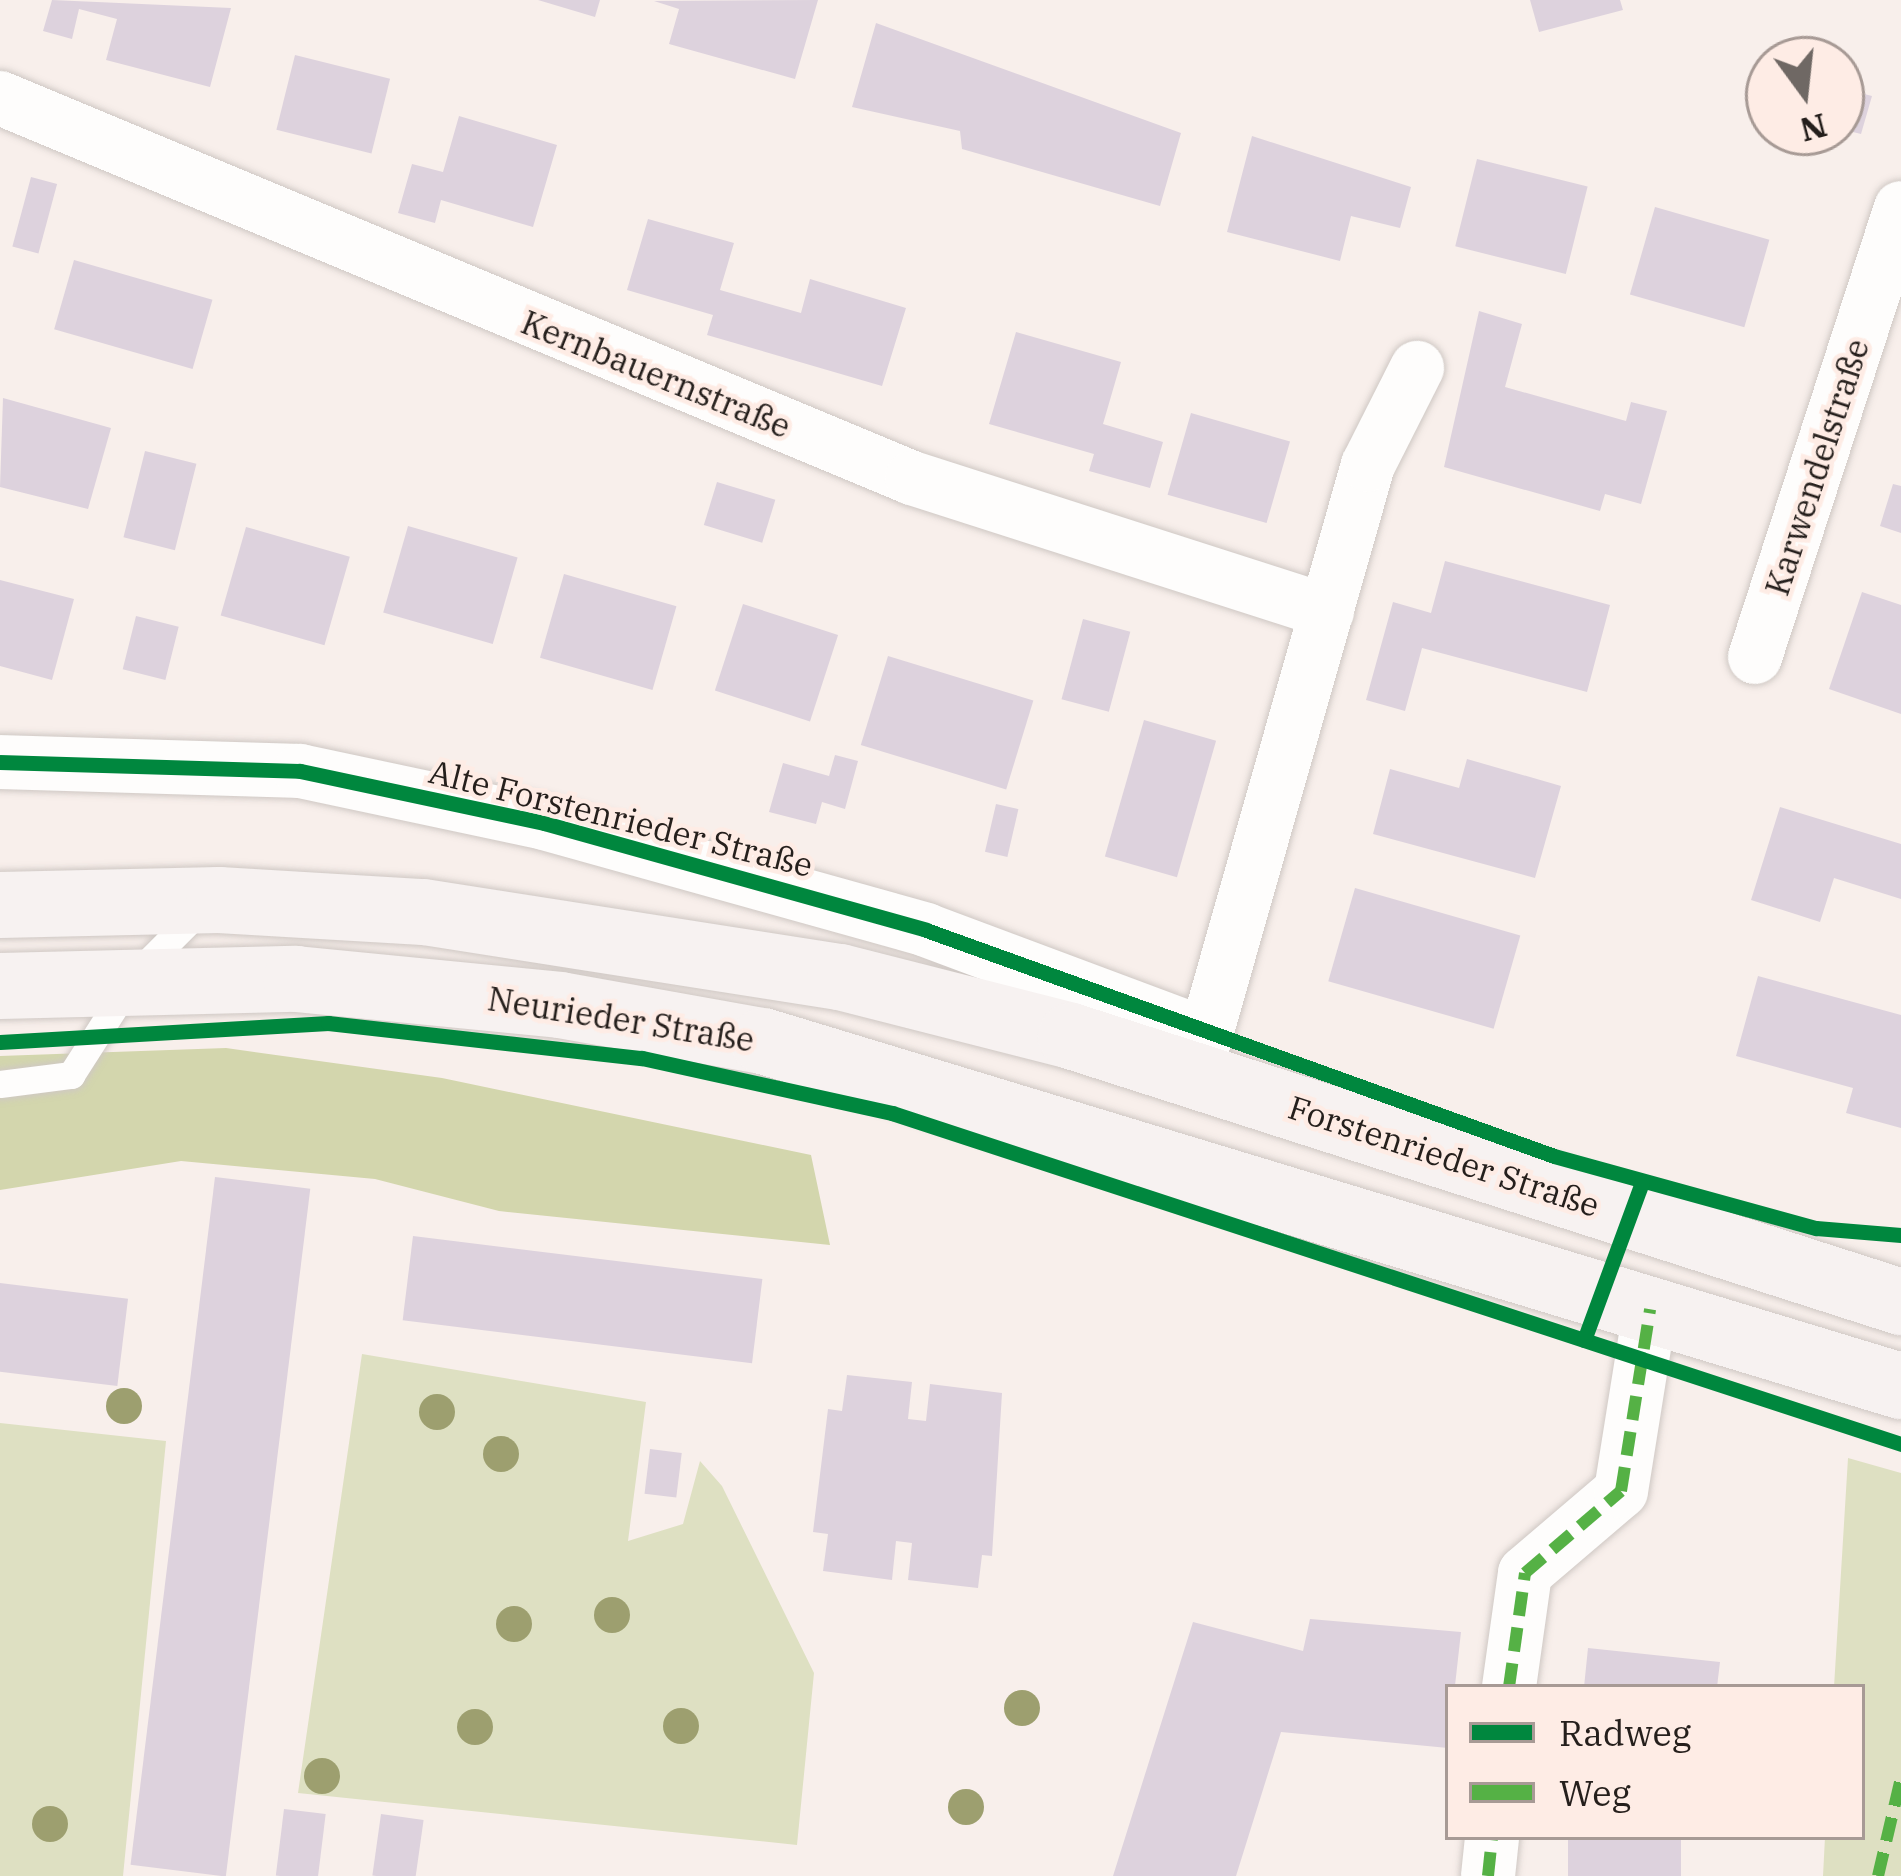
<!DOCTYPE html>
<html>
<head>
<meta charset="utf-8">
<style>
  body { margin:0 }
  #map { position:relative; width:1901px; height:1876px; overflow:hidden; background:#f8efeb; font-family:"IBM Plex Serif",serif }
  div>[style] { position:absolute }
  .green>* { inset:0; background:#dee0c2 }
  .forest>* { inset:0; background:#d3d6ad }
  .building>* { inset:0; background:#ddd2dd; transform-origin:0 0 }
  .roads { filter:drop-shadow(0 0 3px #cfc8c4) drop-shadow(0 0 3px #cfc8c4) }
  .lane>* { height:27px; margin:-13.5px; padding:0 13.5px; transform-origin:13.5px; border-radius:13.5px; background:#fefdfc }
  .street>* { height:54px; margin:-27px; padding:0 27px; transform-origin:27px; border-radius:27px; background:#fefdfc }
  .secondary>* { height:66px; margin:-33px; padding:0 33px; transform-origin:33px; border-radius:33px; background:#f7f2f1 }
  .quiet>* { height:12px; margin-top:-6px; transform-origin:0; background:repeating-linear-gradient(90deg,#55b145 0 24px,transparent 0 36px) }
  .cycleway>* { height:15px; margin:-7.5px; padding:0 7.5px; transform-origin:7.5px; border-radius:7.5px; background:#00873e }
  .trees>* { width:36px; height:36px; margin:-18px; border-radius:50%; background:#9d9f6f }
  span { translate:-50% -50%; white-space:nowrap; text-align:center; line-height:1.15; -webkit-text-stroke:9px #feece5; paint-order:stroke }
  .street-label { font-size:33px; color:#251f1c }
  .legend { position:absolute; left:1445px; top:1684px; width:420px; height:156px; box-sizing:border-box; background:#feece5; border:3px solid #a79a95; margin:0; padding:15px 21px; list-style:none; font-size:36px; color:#251f1c }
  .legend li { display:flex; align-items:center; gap:24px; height:60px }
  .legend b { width:60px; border:3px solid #a79a95 }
  .north { position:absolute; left:1745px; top:36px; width:120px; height:120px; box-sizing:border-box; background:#feece5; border:3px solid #a79a95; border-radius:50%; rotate:165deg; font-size:33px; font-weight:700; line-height:48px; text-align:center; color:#251f1c }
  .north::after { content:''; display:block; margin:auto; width:42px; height:54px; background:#6f6864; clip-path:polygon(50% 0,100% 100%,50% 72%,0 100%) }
</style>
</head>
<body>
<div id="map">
  <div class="green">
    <i style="clip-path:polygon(362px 1354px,646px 1402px,628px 1541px,683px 1524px,700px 1461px,722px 1486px,814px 1673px,797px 1845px,298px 1793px)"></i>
    <i style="clip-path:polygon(0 1423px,166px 1441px,123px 1876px,0 1876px)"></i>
    <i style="clip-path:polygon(1848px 1458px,1901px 1473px,1901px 1876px,1823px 1876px,1825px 1837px,1862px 1837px,1862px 1687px,1834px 1687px)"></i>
  </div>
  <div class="forest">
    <i style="clip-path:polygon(226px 1048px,442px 1078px,811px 1155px,830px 1245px,499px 1211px,375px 1179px,181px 1161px,0 1190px,0 1056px)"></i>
  </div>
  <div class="building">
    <i style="clip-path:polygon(52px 0,231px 8px,210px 87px,106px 60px,117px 19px,79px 9px,72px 39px,43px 31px)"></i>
    <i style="clip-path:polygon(538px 0,600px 0,595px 17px)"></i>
    <i style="clip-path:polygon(818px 0,795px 79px,669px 44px,679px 9px,654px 1px)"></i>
    <i style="clip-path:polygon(1530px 0,1620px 0,1623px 10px,1539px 32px)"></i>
    <i style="clip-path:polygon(876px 23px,1181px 133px,1160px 206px,962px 149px,960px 131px,852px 107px)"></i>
    <i style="left:295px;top:55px;width:98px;height:77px;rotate:14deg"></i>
    <i style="clip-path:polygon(1841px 88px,1872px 96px,1861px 134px,1841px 129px)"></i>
    <i style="clip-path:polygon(459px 116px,557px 145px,533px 227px,441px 200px,435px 223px,398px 213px,412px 164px,443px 172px)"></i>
    <i style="clip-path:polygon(1252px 136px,1411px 187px,1400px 228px,1351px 216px,1340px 261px,1227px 232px)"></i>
    <i style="left:1477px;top:159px;width:114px;height:90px;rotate:14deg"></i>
    <i style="left:31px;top:177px;width:27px;height:72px;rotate:15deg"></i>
    <i style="left:1655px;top:207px;width:119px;height:91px;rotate:16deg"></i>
    <i style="clip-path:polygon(648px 219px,734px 243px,720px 290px,801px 313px,810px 279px,906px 308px,882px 386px,707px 335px,713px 315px,627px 290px)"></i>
    <i style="left:74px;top:260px;width:144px;height:72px;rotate:16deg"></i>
    <i style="clip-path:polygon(1479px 311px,1522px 324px,1505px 387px,1626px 421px,1631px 402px,1667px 411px,1641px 504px,1605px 494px,1600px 511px,1444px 467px)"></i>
    <i style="clip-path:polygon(1016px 332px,1121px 362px,1103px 424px,1163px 442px,1150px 488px,1089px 471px,1094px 454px,989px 424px)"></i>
    <i style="clip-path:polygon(3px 398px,111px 428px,88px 509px,0 487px)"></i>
    <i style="left:1191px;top:413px;width:103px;height:85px;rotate:16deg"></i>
    <i style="left:145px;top:451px;width:53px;height:89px;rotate:14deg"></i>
    <i style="left:717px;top:482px;width:61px;height:45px;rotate:17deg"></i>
    <i style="clip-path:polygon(1893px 484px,1901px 486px,1901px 533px,1880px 526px)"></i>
    <i style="left:408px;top:526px;width:114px;height:90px;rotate:16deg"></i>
    <i style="left:246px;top:527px;width:108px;height:92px;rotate:16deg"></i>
    <i style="clip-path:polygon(1445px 561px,1610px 605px,1587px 692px,1422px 648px,1405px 711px,1366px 700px,1393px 602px,1431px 613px)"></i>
    <i style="left:564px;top:574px;width:117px;height:87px;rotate:16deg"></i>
    <i style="clip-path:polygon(0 580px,74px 599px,52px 680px,0 666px)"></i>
    <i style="clip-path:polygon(1862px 592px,1901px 605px,1901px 714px,1829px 689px)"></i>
    <i style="left:743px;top:604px;width:100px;height:91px;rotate:18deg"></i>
    <i style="left:136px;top:616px;width:44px;height:55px;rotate:14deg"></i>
    <i style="left:1083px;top:619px;width:49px;height:83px;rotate:15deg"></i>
    <i style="left:888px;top:656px;width:152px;height:93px;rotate:17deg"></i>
    <i style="left:1144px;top:720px;width:75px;height:142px;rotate:16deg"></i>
    <i style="clip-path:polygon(835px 755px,858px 761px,845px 809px,822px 802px,816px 824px,769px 812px,783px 763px,829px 776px)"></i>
    <i style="clip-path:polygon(1467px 759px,1561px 786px,1535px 878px,1373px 834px,1390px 769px,1459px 788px)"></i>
    <i style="left:996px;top:804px;width:23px;height:49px;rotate:13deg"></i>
    <i style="clip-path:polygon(1780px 807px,1901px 844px,1901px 899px,1834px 878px,1820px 922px,1751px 900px)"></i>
    <i style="left:1355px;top:888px;width:172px;height:97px;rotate:16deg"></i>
    <i style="clip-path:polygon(1758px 976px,1901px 1015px,1901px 1128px,1846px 1113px,1853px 1088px,1736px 1056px)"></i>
    <i style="left:215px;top:1177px;width:96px;height:693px;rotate:7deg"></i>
    <i style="left:413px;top:1236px;width:352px;height:85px;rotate:7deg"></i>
    <i style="left:0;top:1283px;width:129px;height:88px;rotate:7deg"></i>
    <i style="clip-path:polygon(847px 1375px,912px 1382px,908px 1419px,926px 1421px,930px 1384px,1002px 1393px,992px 1556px,982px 1555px,978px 1588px,908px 1580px,912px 1543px,896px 1541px,892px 1580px,823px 1571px,828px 1534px,813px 1532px,828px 1409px,842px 1411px)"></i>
    <i style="left:650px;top:1449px;width:32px;height:45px;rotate:7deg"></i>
    <i style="clip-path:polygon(1310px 1619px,1461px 1632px,1448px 1748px,1281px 1732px,1236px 1876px,1113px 1876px,1193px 1622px,1303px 1651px)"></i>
    <i style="clip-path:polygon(1588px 1648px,1720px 1662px,1717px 1687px,1584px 1687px)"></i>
    <i style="left:284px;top:1809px;width:42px;height:67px;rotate:7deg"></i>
    <i style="left:381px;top:1814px;width:43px;height:62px;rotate:8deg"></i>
    <i style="left:1568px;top:1837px;width:113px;height:39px"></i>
  </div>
  <div class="roads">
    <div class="lane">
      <i style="left:0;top:1084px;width:72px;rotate:-7.2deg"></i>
      <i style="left:71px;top:1075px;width:119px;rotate:-57.4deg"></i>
      <i style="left:135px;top:975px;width:85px;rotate:-45deg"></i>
    </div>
    <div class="street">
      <i style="left:0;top:98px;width:988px;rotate:22.62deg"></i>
      <i style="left:912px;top:478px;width:436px;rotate:17.8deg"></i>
      <i style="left:1755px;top:657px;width:472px;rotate:-72deg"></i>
      <i style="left:0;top:762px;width:300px;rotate:1.7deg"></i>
      <i style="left:300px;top:771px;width:249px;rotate:12deg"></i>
      <i style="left:544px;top:823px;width:397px;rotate:15.6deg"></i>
      <i style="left:926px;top:930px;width:300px;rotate:20.5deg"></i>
      <i style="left:1197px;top:1066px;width:625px;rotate:-74.12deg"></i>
      <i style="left:1368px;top:465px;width:109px;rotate:-63.2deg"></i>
      <i style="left:1509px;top:1687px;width:115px;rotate:-82deg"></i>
      <i style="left:1525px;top:1573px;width:126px;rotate:-40.5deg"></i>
      <i style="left:1621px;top:1491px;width:184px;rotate:-80.9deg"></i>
      <i style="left:1488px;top:1876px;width:39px;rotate:-84deg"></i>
    </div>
    <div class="secondary">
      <i style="left:0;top:905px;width:219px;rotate:-1.3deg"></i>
      <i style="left:219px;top:900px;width:205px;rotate:3.4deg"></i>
      <i style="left:424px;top:912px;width:421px;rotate:8.9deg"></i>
      <i style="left:840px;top:977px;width:238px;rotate:14.3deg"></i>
      <i style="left:1071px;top:1036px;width:872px;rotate:17.77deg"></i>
      <i style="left:0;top:986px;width:296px;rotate:-1.4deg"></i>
      <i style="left:296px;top:979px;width:265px;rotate:5.6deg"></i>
      <i style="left:560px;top:1005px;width:206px;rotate:10.1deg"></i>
      <i style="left:763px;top:1041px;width:1189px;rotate:16.87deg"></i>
    </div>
  </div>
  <div class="quiet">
    <i style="left:1509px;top:1687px;width:115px;rotate:-82deg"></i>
    <i style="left:1525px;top:1573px;width:126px;rotate:-40.5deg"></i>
    <i style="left:1621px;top:1491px;width:184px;rotate:-80.9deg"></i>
    <i style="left:1488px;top:1876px;width:39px;rotate:-84deg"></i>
    <i style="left:1878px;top:1876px;width:101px;rotate:-76.8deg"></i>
  </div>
  <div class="cycleway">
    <i style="left:0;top:762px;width:300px;rotate:1.7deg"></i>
    <i style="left:300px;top:771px;width:249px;rotate:12deg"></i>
    <i style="left:544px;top:823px;width:397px;rotate:15.6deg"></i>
    <i style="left:926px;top:930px;width:667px;rotate:19.79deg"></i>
    <i style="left:1554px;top:1156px;width:272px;rotate:15.4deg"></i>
    <i style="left:1816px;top:1228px;width:85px;rotate:4.7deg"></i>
    <i style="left:0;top:1042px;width:329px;rotate:-3.3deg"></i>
    <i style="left:328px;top:1023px;width:316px;rotate:6.4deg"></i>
    <i style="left:642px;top:1058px;width:256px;rotate:12.4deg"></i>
    <i style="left:892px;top:1113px;width:1062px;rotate:18.16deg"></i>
    <i style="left:1584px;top:1340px;width:168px;rotate:-69.8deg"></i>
  </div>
  <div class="trees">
    <i style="left:124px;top:1406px"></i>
    <i style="left:437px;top:1412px"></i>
    <i style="left:501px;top:1454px"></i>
    <i style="left:612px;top:1615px"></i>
    <i style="left:514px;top:1624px"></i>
    <i style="left:1022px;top:1708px"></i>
    <i style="left:681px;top:1726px"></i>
    <i style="left:475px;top:1727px"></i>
    <i style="left:322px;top:1776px"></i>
    <i style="left:966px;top:1807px"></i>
    <i style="left:50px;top:1824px"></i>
  </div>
  <div class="street-label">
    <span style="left:656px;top:374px;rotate:22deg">Kernbauernstraße</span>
    <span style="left:1817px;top:467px;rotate:-72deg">Karwendelstraße</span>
    <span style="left:621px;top:818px;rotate:14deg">Alte Forstenrieder Straße</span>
    <span style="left:621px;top:1019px;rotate:9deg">Neurieder Straße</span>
    <span style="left:1444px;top:1156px;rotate:18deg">Forstenrieder Straße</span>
  </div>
  <ul class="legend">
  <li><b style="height:15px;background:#00873e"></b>Radweg</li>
  <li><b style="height:15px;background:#55b145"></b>Weg</li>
  </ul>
  <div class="north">N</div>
</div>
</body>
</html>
